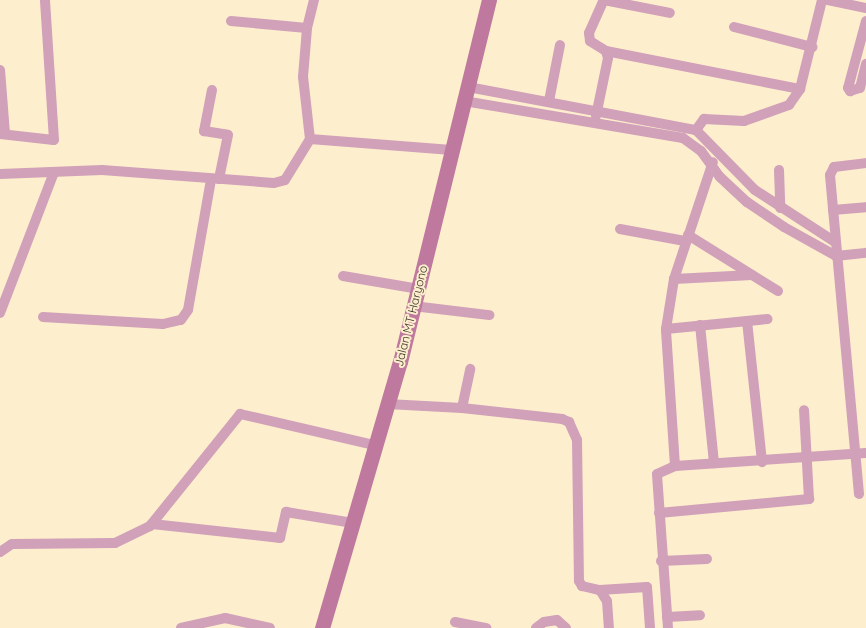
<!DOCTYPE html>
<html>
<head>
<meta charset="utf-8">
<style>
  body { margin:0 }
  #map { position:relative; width:866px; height:628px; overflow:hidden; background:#fdeecd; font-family:Quicksand,sans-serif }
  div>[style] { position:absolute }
  .street>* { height:10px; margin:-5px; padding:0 5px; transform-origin:5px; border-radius:5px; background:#d1a0b9 }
  .secondary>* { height:15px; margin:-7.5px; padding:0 7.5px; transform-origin:7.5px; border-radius:7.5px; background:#bf799e }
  span { translate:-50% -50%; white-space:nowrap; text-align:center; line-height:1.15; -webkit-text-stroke:4px #fdeecd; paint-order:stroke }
  .street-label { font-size:12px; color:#3c362a }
</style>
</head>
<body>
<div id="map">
  <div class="street">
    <i style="left:828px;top:0;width:39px;rotate:12deg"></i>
    <i style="left:231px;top:21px;width:76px;rotate:5.3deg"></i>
    <i style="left:866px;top:21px;width:69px;rotate:105deg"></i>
    <i style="left:848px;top:88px;width:4px;rotate:56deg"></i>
    <i style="left:850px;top:91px;width:10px;rotate:-17deg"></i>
    <i style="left:860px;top:88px;width:25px;rotate:-76deg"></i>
    <i style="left:734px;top:27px;width:81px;rotate:14.4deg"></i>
    <i style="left:606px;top:51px;width:198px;rotate:11.1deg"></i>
    <i style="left:0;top:70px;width:64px;rotate:85.5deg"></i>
    <i style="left:468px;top:87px;width:232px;rotate:10.7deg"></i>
    <i style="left:696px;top:130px;width:84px;rotate:45.5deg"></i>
    <i style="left:755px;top:190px;width:95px;rotate:33deg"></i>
    <i style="left:212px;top:90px;width:42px;rotate:101deg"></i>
    <i style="left:204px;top:131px;width:24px;rotate:9deg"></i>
    <i style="left:228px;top:135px;width:45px;rotate:101.6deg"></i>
    <i style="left:464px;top:101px;width:222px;rotate:9.6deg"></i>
    <i style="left:683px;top:138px;width:22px;rotate:36deg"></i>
    <i style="left:701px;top:151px;width:32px;rotate:54deg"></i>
    <i style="left:720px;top:177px;width:37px;rotate:43deg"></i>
    <i style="left:747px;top:202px;width:45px;rotate:34deg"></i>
    <i style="left:784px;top:227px;width:60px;rotate:29.1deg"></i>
    <i style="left:836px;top:256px;width:30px;rotate:-6deg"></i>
    <i style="left:549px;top:101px;width:57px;rotate:-78.9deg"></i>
    <i style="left:596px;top:116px;width:59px;rotate:-78.3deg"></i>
    <i style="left:608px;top:58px;width:7px;rotate:-106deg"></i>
    <i style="left:606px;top:51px;width:19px;rotate:-148deg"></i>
    <i style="left:590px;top:41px;width:8px;rotate:-97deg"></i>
    <i style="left:589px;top:33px;width:36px;rotate:-66deg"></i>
    <i style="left:604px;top:0;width:67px;rotate:11.1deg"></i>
    <i style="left:696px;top:130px;width:14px;rotate:-54deg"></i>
    <i style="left:704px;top:119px;width:40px;rotate:2.9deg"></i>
    <i style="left:744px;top:121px;width:48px;rotate:-19.6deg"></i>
    <i style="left:789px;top:105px;width:19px;rotate:-55deg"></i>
    <i style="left:800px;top:89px;width:92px;rotate:-76.1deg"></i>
    <i style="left:0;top:134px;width:54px;rotate:6.3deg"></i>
    <i style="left:54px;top:140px;width:140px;rotate:-93.7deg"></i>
    <i style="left:310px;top:139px;width:142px;rotate:4.4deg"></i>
    <i style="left:779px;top:170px;width:38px;rotate:88deg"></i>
    <i style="left:0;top:174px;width:102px;rotate:-2.2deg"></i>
    <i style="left:102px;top:170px;width:172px;rotate:4.3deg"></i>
    <i style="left:274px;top:183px;width:11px;rotate:-15deg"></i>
    <i style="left:285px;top:180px;width:48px;rotate:-58.6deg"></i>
    <i style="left:310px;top:139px;width:62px;rotate:-96.4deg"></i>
    <i style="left:303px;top:77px;width:49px;rotate:-85.3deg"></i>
    <i style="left:307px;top:28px;width:29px;rotate:-76deg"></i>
    <i style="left:833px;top:210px;width:33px;rotate:-5deg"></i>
    <i style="left:620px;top:229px;width:66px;rotate:10.5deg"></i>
    <i style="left:688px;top:235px;width:106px;rotate:31.9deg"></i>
    <i style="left:343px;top:276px;width:77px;rotate:9.7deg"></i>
    <i style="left:674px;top:279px;width:78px;rotate:-2.9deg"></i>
    <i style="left:413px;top:306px;width:77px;rotate:6.8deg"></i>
    <i style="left:0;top:313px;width:151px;rotate:-69deg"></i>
    <i style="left:43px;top:317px;width:120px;rotate:3.3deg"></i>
    <i style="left:163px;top:324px;width:18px;rotate:-13deg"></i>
    <i style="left:181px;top:320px;width:12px;rotate:-55deg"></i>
    <i style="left:188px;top:310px;width:133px;rotate:-80deg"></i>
    <i style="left:747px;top:321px;width:142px;rotate:83.9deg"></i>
    <i style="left:700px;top:325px;width:139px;rotate:84.2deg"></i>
    <i style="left:666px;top:329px;width:102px;rotate:-5.6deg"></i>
    <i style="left:387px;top:404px;width:75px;rotate:3.1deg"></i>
    <i style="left:462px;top:408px;width:101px;rotate:6.3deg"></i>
    <i style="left:562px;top:419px;width:8px;rotate:23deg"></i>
    <i style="left:569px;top:422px;width:20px;rotate:66deg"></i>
    <i style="left:577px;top:440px;width:141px;rotate:89.2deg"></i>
    <i style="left:579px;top:581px;width:6px;rotate:59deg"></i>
    <i style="left:582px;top:586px;width:18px;rotate:13deg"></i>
    <i style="left:600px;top:590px;width:13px;rotate:58deg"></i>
    <i style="left:607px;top:601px;width:27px;rotate:86deg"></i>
    <i style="left:462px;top:408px;width:40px;rotate:-78deg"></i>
    <i style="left:675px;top:466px;width:137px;rotate:-93.8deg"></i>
    <i style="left:666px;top:329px;width:51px;rotate:-80.9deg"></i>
    <i style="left:674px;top:279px;width:123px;rotate:-71.6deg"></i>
    <i style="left:859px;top:494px;width:320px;rotate:-95.2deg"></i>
    <i style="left:830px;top:175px;width:9px;rotate:-63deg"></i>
    <i style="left:834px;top:167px;width:32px;rotate:-7deg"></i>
    <i style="left:659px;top:513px;width:151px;rotate:-5.3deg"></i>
    <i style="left:809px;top:499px;width:89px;rotate:-93.2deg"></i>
    <i style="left:152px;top:524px;width:129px;rotate:6.2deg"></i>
    <i style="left:280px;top:538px;width:27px;rotate:-77deg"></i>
    <i style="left:286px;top:512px;width:68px;rotate:9.3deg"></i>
    <i style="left:0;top:552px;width:14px;rotate:-34deg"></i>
    <i style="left:12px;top:544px;width:103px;rotate:-0.6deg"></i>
    <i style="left:115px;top:543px;width:39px;rotate:-26deg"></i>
    <i style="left:150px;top:526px;width:144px;rotate:-51.2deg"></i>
    <i style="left:240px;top:414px;width:138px;rotate:13deg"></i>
    <i style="left:661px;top:561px;width:46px;rotate:-2.5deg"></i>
    <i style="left:600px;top:590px;width:47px;rotate:-3.7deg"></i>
    <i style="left:647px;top:587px;width:41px;rotate:85.8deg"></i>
    <i style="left:667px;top:617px;width:33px;rotate:-3deg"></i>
    <i style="left:455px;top:622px;width:32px;rotate:11deg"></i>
    <i style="left:181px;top:628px;width:45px;rotate:-12.8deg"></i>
    <i style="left:225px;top:618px;width:46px;rotate:12.5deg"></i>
    <i style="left:536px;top:628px;width:10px;rotate:-37deg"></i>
    <i style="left:544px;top:622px;width:13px;rotate:-9deg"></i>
    <i style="left:557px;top:620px;width:12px;rotate:42deg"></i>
    <i style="left:668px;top:628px;width:154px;rotate:-94.1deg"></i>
    <i style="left:657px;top:474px;width:20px;rotate:-24deg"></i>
    <i style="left:675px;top:466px;width:191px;rotate:-3.9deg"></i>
  </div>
  <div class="secondary">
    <i style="left:322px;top:628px;width:277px;rotate:-73.7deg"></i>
    <i style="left:400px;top:362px;width:373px;rotate:-76.2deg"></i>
  </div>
  <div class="street-label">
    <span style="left:411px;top:316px;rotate:-76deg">Jalan MT Haryono</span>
  </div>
</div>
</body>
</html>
